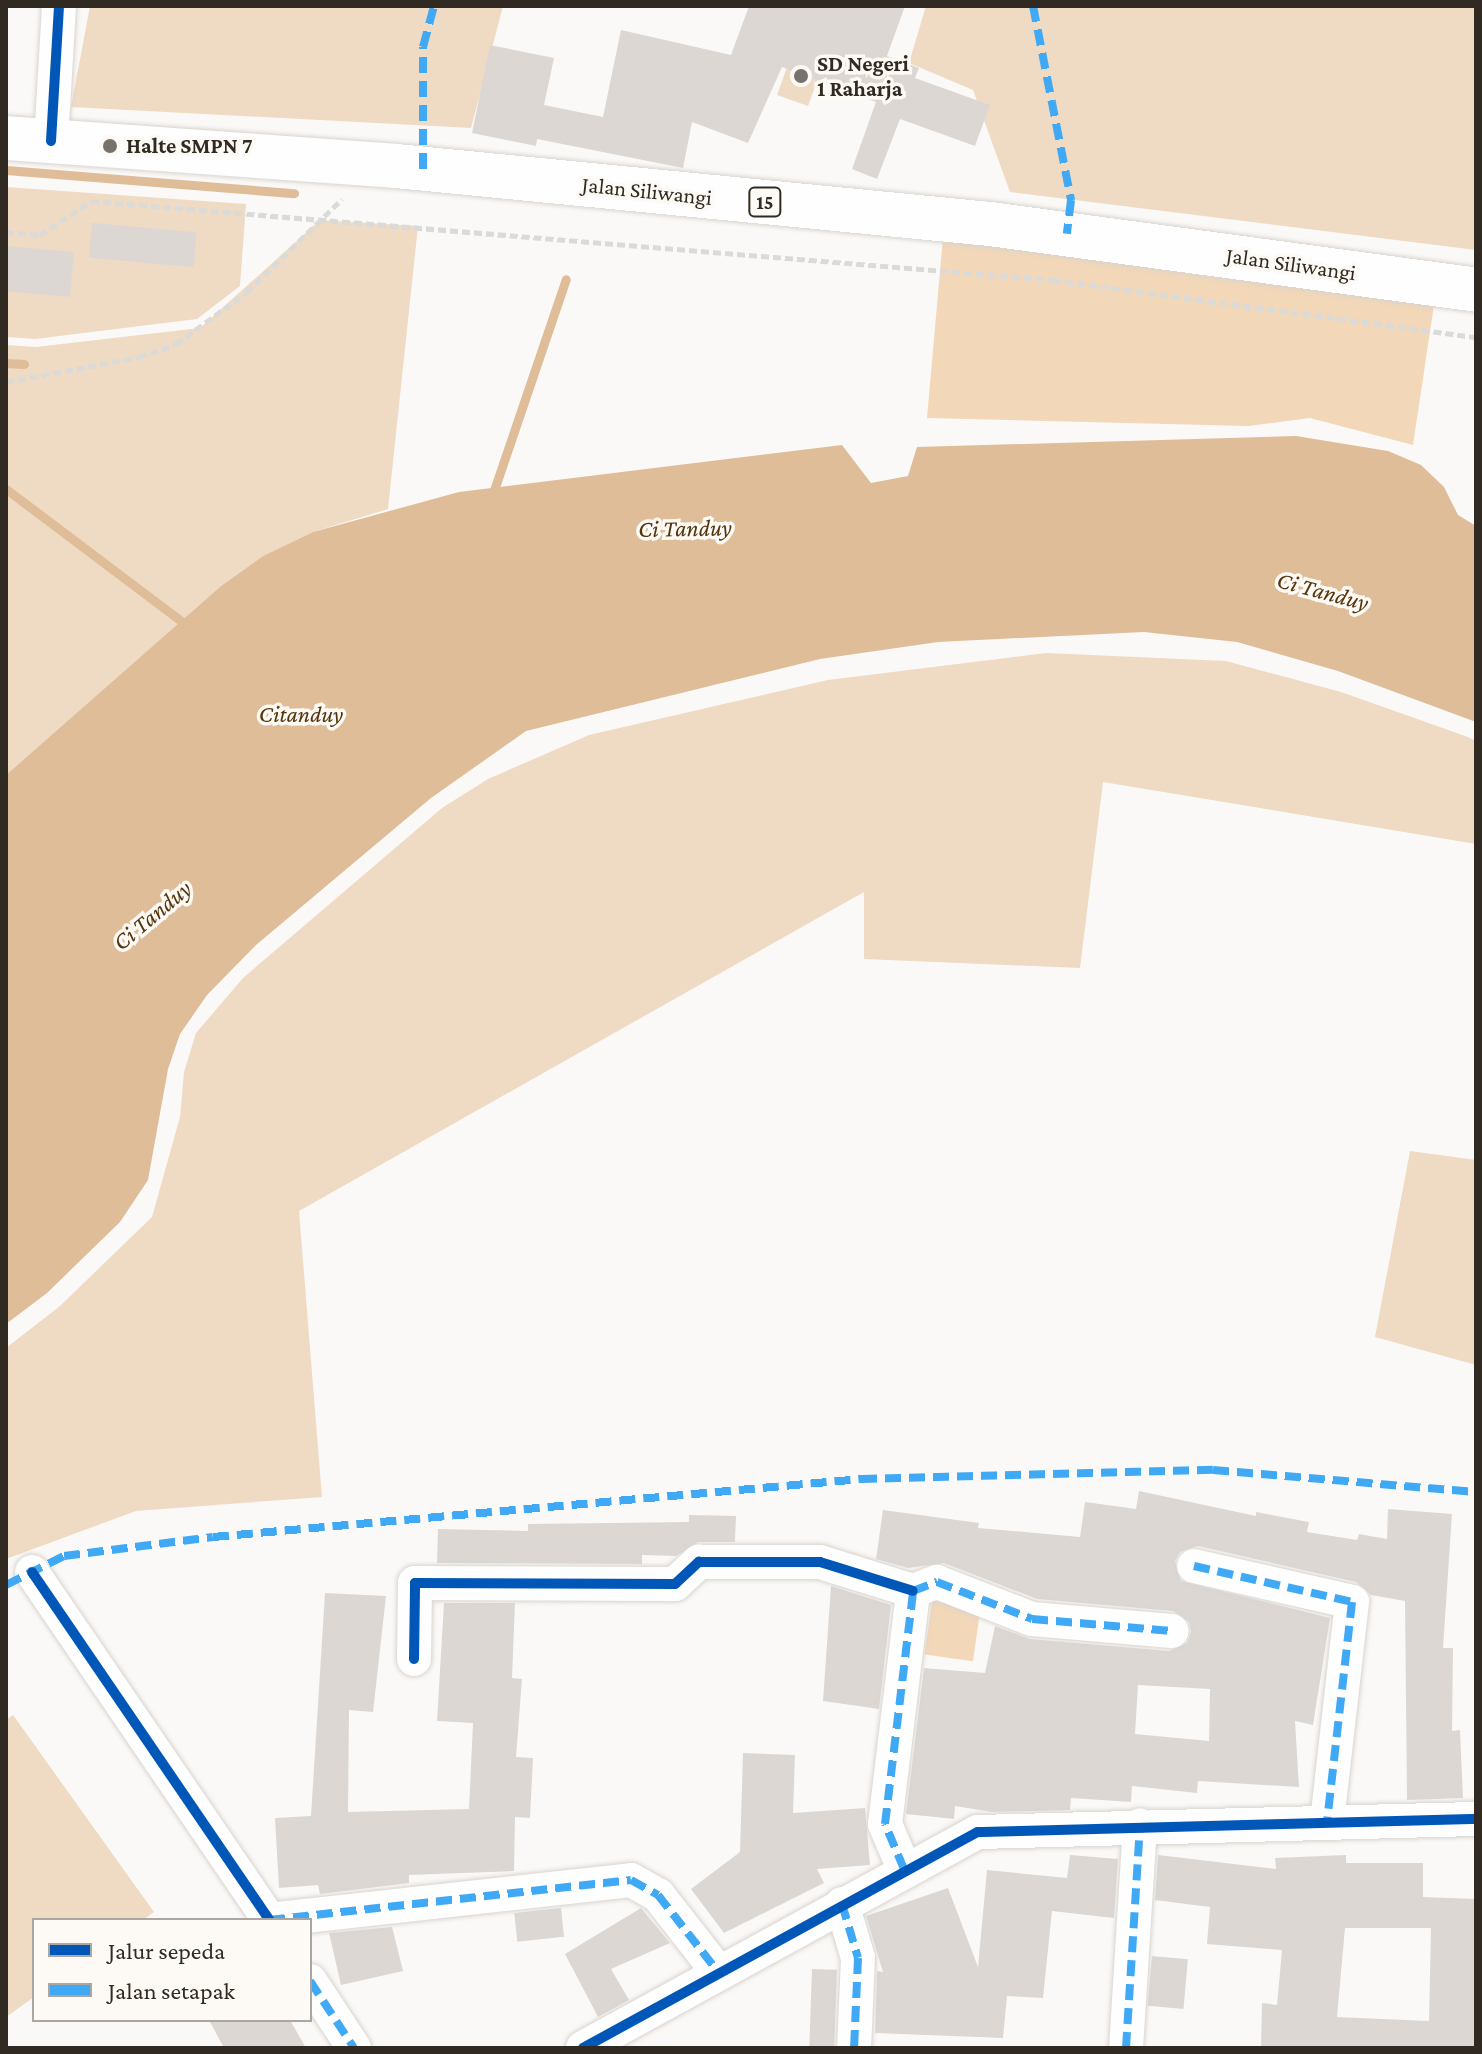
<!DOCTYPE html>
<html>
<head>
<meta charset="utf-8">
<style>
  body { margin:0 }
  #map { position:relative; width:1482px; height:2054px; overflow:hidden; background:#fbf9f7; font-family:"Crimson Pro",serif }
  div>[style] { position:absolute }
  .green>* { inset:0; background:#efdac3 }
  .forest>* { inset:0; background:#f2d7b9; transform-origin:0 0 }
  .water>* { inset:0; background:#debd98 }
  .stream>* { height:9px; margin:-4.5px; padding:0 4.5px; transform-origin:4.5px; border-radius:4.5px; background:#debd98 }
  .building>* { inset:0; background:#dcd7d3; transform-origin:0 0 }
  .path>* { height:5px; margin-top:-2.5px; transform-origin:0; background:repeating-linear-gradient(90deg,#dadad8 0 8px,transparent 0 12px) }
  .roads { filter:drop-shadow(0 0 2px #d8d4cf) drop-shadow(0 0 2px #d8d4cf) }
  .minor>* { height:34px; margin:-17px; padding:0 17px; transform-origin:17px; border-radius:17px; background:#fefefe }
  .trunk>* { height:44px; margin:-22px; padding:0 22px; transform-origin:22px; border-radius:22px; background:#fefefe }
  .quiet>* { height:8px; margin-top:-4px; transform-origin:0; background:repeating-linear-gradient(90deg,#3fa9f5 0 16px,transparent 0 24px) }
  .cycleway>* { height:10px; margin:-5px; padding:0 5px; transform-origin:5px; border-radius:5px; background:#0057b8 }
  .dots>* { width:22px; height:22px; translate:-50% -50%; box-sizing:border-box; border:4px solid #fdf9f5; border-radius:50% }
  span { translate:-50% -50%; white-space:nowrap; text-align:center; line-height:1.15; -webkit-text-stroke:7px #fdf9f5; paint-order:stroke }
  .shield-label span { padding:2px 6px; background:#fdf9f5; border:2px solid; border-radius:6px; -webkit-text-stroke-width:0 }
  .shield-label { font-size:20px; color:#312a22; font-weight:700 }
  .poi-label { font-size:22px; color:#312a22; font-weight:700 }
  .left { translate:0 -50%; text-align:left }
  .street-label { font-size:22px; color:#312a22 }
  .water-label { font-size:24px; color:#54350b; font-style:italic }
  .frame { position:absolute; inset:0; border:8px solid #312a22; pointer-events:none }
  .legend { position:absolute; left:32px; top:1918px; width:280px; height:104px; box-sizing:border-box; background:#fdf9f5; border:2px solid #aba6a1; margin:0; padding:10px 14px; list-style:none; font-size:24px; color:#312a22 }
  .legend li { display:flex; align-items:center; gap:16px; height:40px }
  .legend b { width:40px; border:2px solid #aba6a1 }
</style>
</head>
<body>
<div id="map">
  <div class="green">
    <i style="clip-path:polygon(90px 6px,503px 6px,471px 128px,71px 107px)"></i>
    <i style="clip-path:polygon(809px 6px,845px 6px,808px 106px,777px 95px)"></i>
    <i style="clip-path:polygon(926px 6px,1476px 6px,1476px 250px,1010px 192px,973px 90px,909px 63px)"></i>
    <i style="clip-path:polygon(6px 187px,246px 204px,240px 286px,197px 319px,35px 339px,6px 337px)"></i>
    <i style="clip-path:polygon(320px 220px,418px 226px,388px 509px,313px 532px,263px 556px,221px 586px,6px 775px,6px 345px,36px 347px,200px 328px)"></i>
    <i style="clip-path:polygon(1046px 653px,1226px 661px,1341px 692px,1468px 737px,1476px 741px,1476px 844px,1103px 782px,1080px 968px,864px 959px,864px 892px,299px 1211px,322px 1497px,136px 1511px,6px 1559px,6px 1348px,60px 1306px,152px 1217px,180px 1117px,184px 1072px,196px 1033px,243px 978px,442px 808px,488px 779px,589px 735px,828px 680px)"></i>
    <i style="clip-path:polygon(1410px 1151px,1476px 1160px,1476px 1365px,1375px 1337px)"></i>
    <i style="clip-path:polygon(13px 1715px,154px 1912px,143px 1920px,34px 1920px,34px 1997px,6px 2017px,6px 1720px)"></i>
  </div>
  <div class="forest">
    <i style="clip-path:polygon(943px 237px,1435px 298px,1413px 445px,1310px 418px,1248px 426px,927px 418px)"></i>
    <i style="left:932px;top:1601px;width:49px;height:54px;rotate:8deg"></i>
  </div>
  <div class="water">
    <i style="clip-path:polygon(1296px 436px,1388px 451px,1421px 465px,1444px 487px,1458px 515px,1476px 526px,1476px 722px,1338px 671px,1237px 642px,1144px 632px,938px 642px,820px 659px,526px 731px,431px 798px,256px 945px,207px 995px,180px 1034px,168px 1069px,148px 1180px,120px 1222px,47px 1293px,6px 1324px,6px 775px,221px 586px,263px 556px,313px 532px,459px 492px,842px 445px,871px 483px,908px 476px,917px 447px)"></i>
  </div>
  <div class="stream">
    <i style="left:6px;top:170px;width:289px;rotate:4.6deg"></i>
    <i style="left:6px;top:363px;width:18px;rotate:3deg"></i>
    <i style="left:6px;top:489px;width:233px;rotate:37deg"></i>
    <i style="left:491px;top:499px;width:232px;rotate:-71.2deg"></i>
  </div>
  <div class="building">
    <i style="clip-path:polygon(749px 6px,905px 6px,887px 56px,919px 68px,915px 78px,990px 105px,975px 146px,900px 119px,877px 179px,852px 169px,876px 102px,782px 67px,748px 143px,692px 122px,683px 168px,537px 139px,536px 146px,472px 133px,490px 45px,554px 58px,544px 105px,603px 117px,621px 30px,731px 55px)"></i>
    <i style="left:92px;top:223px;width:105px;height:35px;rotate:5deg"></i>
    <i style="left:6px;top:246px;width:68px;height:45px;rotate:5deg"></i>
    <i style="clip-path:polygon(evenodd,1139px 1491px,1256px 1516px,1256px 1512px,1309px 1522px,1307px 1532px,1357px 1540px,1359px 1534px,1387px 1539px,1388px 1509px,1452px 1514px,1443px 1648px,1453px 1648px,1452px 1731px,1460px 1730px,1463px 1798px,1407px 1800px,1405px 1601px,1371px 1595px,1356px 1582px,1198px 1546px,1180px 1552px,1175px 1561px,1181px 1581px,1330px 1618px,1313px 1725px,1295px 1721px,1299px 1787px,1198px 1781px,1197px 1793px,1132px 1786px,1131px 1802px,1071px 1798px,1070px 1810px,992px 1812px,955px 1806px,954px 1819px,906px 1814px,924px 1668px,985px 1673px,995px 1626px,1030px 1639px,1169px 1651px,1187px 1643px,1191px 1632px,1189px 1622px,1173px 1611px,1037px 1599px,944px 1563px,908px 1568px,876px 1559px,883px 1510px,979px 1523px,978px 1528px,1080px 1537px,1085px 1502px,1136px 1509px,1139px 1491px,1138px 1685px,1210px 1689px,1209px 1741px,1135px 1734px,1138px 1685px)"></i>
    <i style="clip-path:polygon(689px 1515px,736px 1516px,735px 1542px,698px 1542px,676px 1556px,642px 1555px,642px 1564px,437px 1563px,438px 1529px,528px 1531px,528px 1524px,689px 1522px)"></i>
    <i style="clip-path:polygon(831px 1586px,891px 1605px,879px 1709px,823px 1701px)"></i>
    <i style="clip-path:polygon(325px 1593px,386px 1596px,373px 1712px,349px 1710px,348px 1812px,469px 1809px,473px 1723px,437px 1721px,444px 1603px,515px 1603px,512px 1678px,522px 1679px,516px 1757px,533px 1758px,530px 1818px,515px 1817px,514px 1871px,409px 1875px,409px 1883px,320px 1894px,318px 1885px,279px 1888px,275px 1818px,311px 1816px)"></i>
    <i style="clip-path:polygon(743px 1753px,795px 1755px,793px 1813px,865px 1808px,870px 1865px,817px 1869px,824px 1883px,724px 1933px,691px 1889px,740px 1852px)"></i>
    <i style="clip-path:polygon(1070px 1855px,1118px 1859px,1114px 1918px,1052px 1911px,1043px 1998px,1007px 1996px,1003px 2038px,875px 2033px,877px 1971px,883px 1972px,866px 1916px,948px 1888px,978px 1967px,987px 1870px,1067px 1878px)"></i>
    <i style="clip-path:polygon(evenodd,1158px 1855px,1276px 1869px,1275px 1858px,1346px 1855px,1346px 1863px,1423px 1863px,1423px 1897px,1476px 1899px,1476px 2048px,1261px 2048px,1262px 2003px,1277px 2005px,1282px 1950px,1207px 1944px,1210px 1907px,1155px 1900px,1158px 1855px,1345px 1928px,1431px 1928px,1429px 2021px,1337px 2017px,1345px 1928px)"></i>
    <i style="left:561px;top:1908px;width:29px;height:47px;rotate:84deg"></i>
    <i style="clip-path:polygon(641px 1908px,670px 1943px,611px 1969px,629px 2000px,598px 2017px,565px 1954px)"></i>
    <i style="clip-path:polygon(392px 1927px,403px 1971px,341px 1985px,329px 1933px)"></i>
    <i style="left:1152px;top:1956px;width:36px;height:50px;rotate:5deg"></i>
    <i style="left:812px;top:1969px;width:25px;height:79px;rotate:2deg"></i>
    <i style="clip-path:polygon(209px 2020px,290px 2020px,306px 2048px,224px 2048px)"></i>
  </div>
  <div class="path">
    <i style="left:6px;top:232px;width:34px;rotate:5deg"></i>
    <i style="left:40px;top:235px;width:61px;rotate:-33.7deg"></i>
    <i style="left:91px;top:201px;width:965px;rotate:4.69deg"></i>
    <i style="left:1053px;top:280px;width:427px;rotate:7.7deg"></i>
    <i style="left:6px;top:382px;width:135px;rotate:-10.6deg"></i>
    <i style="left:139px;top:357px;width:39px;rotate:-19deg"></i>
    <i style="left:176px;top:344px;width:88px;rotate:-36.2deg"></i>
    <i style="left:247px;top:292px;width:133px;rotate:-44.4deg"></i>
  </div>
  <div class="roads">
    <div class="minor">
      <i style="left:51px;top:141px;width:135px;rotate:-86.6deg"></i>
      <i style="left:1194px;top:1566px;width:162px;rotate:12.8deg"></i>
      <i style="left:1352px;top:1602px;width:220px;rotate:96.5deg"></i>
      <i style="left:32px;top:1572px;width:421px;rotate:55.7deg"></i>
      <i style="left:414px;top:1659px;width:76px;rotate:-89.2deg"></i>
      <i style="left:415px;top:1583px;width:260px;rotate:0.2deg"></i>
      <i style="left:675px;top:1584px;width:33px;rotate:-43deg"></i>
      <i style="left:699px;top:1562px;width:121px"></i>
      <i style="left:820px;top:1562px;width:97px;rotate:17.3deg"></i>
      <i style="left:904px;top:1869px;width:49px;rotate:-112.9deg"></i>
      <i style="left:885px;top:1824px;width:235px;rotate:-83.1deg"></i>
      <i style="left:913px;top:1591px;width:26px;rotate:-21deg"></i>
      <i style="left:937px;top:1582px;width:102px;rotate:21.3deg"></i>
      <i style="left:1032px;top:1619px;width:140px;rotate:4.9deg"></i>
      <i style="left:842px;top:1904px;width:56px;rotate:73.5deg"></i>
      <i style="left:858px;top:1958px;width:90px;rotate:92.5deg"></i>
      <i style="left:269px;top:1920px;width:364px;rotate:-6.3deg"></i>
      <i style="left:631px;top:1880px;width:31px;rotate:29deg"></i>
      <i style="left:658px;top:1895px;width:99px;rotate:52deg"></i>
      <i style="left:310px;top:1981px;width:80px;rotate:56.7deg"></i>
      <i style="left:583px;top:2048px;width:450px;rotate:-28.7deg"></i>
      <i style="left:978px;top:1832px;width:498px;rotate:-1.5deg"></i>
      <i style="left:1126px;top:2048px;width:223px;rotate:-86.4deg"></i>
    </div>
    <div class="trunk">
      <i style="left:6px;top:138px;width:391px;rotate:4.1deg"></i>
      <i style="left:396px;top:166px;width:597px;rotate:5.58deg"></i>
      <i style="left:990px;top:224px;width:490px;rotate:7.7deg"></i>
    </div>
  </div>
  <div class="quiet">
    <i style="left:1033px;top:6px;width:198px;rotate:78.9deg"></i>
    <i style="left:1071px;top:200px;width:34px;rotate:97deg"></i>
    <i style="left:423px;top:169px;width:122px;rotate:-90deg"></i>
    <i style="left:423px;top:47px;width:42px;rotate:-75deg"></i>
    <i style="left:1194px;top:1566px;width:162px;rotate:12.8deg"></i>
    <i style="left:1352px;top:1602px;width:220px;rotate:96.5deg"></i>
    <i style="left:6px;top:1585px;width:65px;rotate:-26.6deg"></i>
    <i style="left:64px;top:1556px;width:150px;rotate:-7.3deg"></i>
    <i style="left:213px;top:1537px;width:651px;rotate:-5.11deg"></i>
    <i style="left:861px;top:1479px;width:352px;rotate:-1.5deg"></i>
    <i style="left:1213px;top:1470px;width:264px;rotate:4.8deg"></i>
    <i style="left:904px;top:1869px;width:49px;rotate:-112.9deg"></i>
    <i style="left:885px;top:1824px;width:235px;rotate:-83.1deg"></i>
    <i style="left:913px;top:1591px;width:26px;rotate:-21deg"></i>
    <i style="left:937px;top:1582px;width:102px;rotate:21.3deg"></i>
    <i style="left:1032px;top:1619px;width:140px;rotate:4.9deg"></i>
    <i style="left:842px;top:1904px;width:56px;rotate:73.5deg"></i>
    <i style="left:858px;top:1958px;width:90px;rotate:92.5deg"></i>
    <i style="left:269px;top:1920px;width:364px;rotate:-6.3deg"></i>
    <i style="left:631px;top:1880px;width:31px;rotate:29deg"></i>
    <i style="left:658px;top:1895px;width:99px;rotate:52deg"></i>
    <i style="left:310px;top:1981px;width:80px;rotate:56.7deg"></i>
    <i style="left:1126px;top:2048px;width:223px;rotate:-86.4deg"></i>
  </div>
  <div class="cycleway">
    <i style="left:51px;top:141px;width:135px;rotate:-86.6deg"></i>
    <i style="left:32px;top:1572px;width:421px;rotate:55.7deg"></i>
    <i style="left:414px;top:1659px;width:76px;rotate:-89.2deg"></i>
    <i style="left:415px;top:1583px;width:260px;rotate:0.2deg"></i>
    <i style="left:675px;top:1584px;width:33px;rotate:-43deg"></i>
    <i style="left:699px;top:1562px;width:121px"></i>
    <i style="left:820px;top:1562px;width:97px;rotate:17.3deg"></i>
    <i style="left:583px;top:2048px;width:450px;rotate:-28.7deg"></i>
    <i style="left:978px;top:1832px;width:498px;rotate:-1.5deg"></i>
  </div>
  <div class="dots">
    <i style="left:801px;top:76px;background:#78726d"></i>
    <i style="left:110px;top:146px;background:#78726d"></i>
  </div>
  <div class="shield-label">
    <span style="left:765px;top:202px">15</span>
  </div>
  <div class="poi-label">
    <span class="left" style="left:817px;top:76px">SD Negeri<br>1 Raharja</span>
    <span class="left" style="left:126px;top:146px">Halte SMPN 7</span>
  </div>
  <div class="street-label">
    <span style="left:647px;top:191px;rotate:6deg">Jalan Siliwangi</span>
    <span style="left:1291px;top:264px;rotate:8deg">Jalan Siliwangi</span>
  </div>
  <div class="water-label">
    <span style="left:685px;top:528px;rotate:-1deg">Ci Tanduy</span>
    <span style="left:1323px;top:591px;rotate:15deg">Ci Tanduy</span>
    <span style="left:301px;top:714px">Citanduy</span>
    <span style="left:152px;top:915px;rotate:-40deg">Ci Tanduy</span>
  </div>
  <div class="frame"></div>
  <ul class="legend">
  <li><b style="height:10px;background:#0057b8"></b>Jalur sepeda</li>
  <li><b style="height:10px;background:#3fa9f5"></b>Jalan setapak</li>
  </ul>
</div>
</body>
</html>
